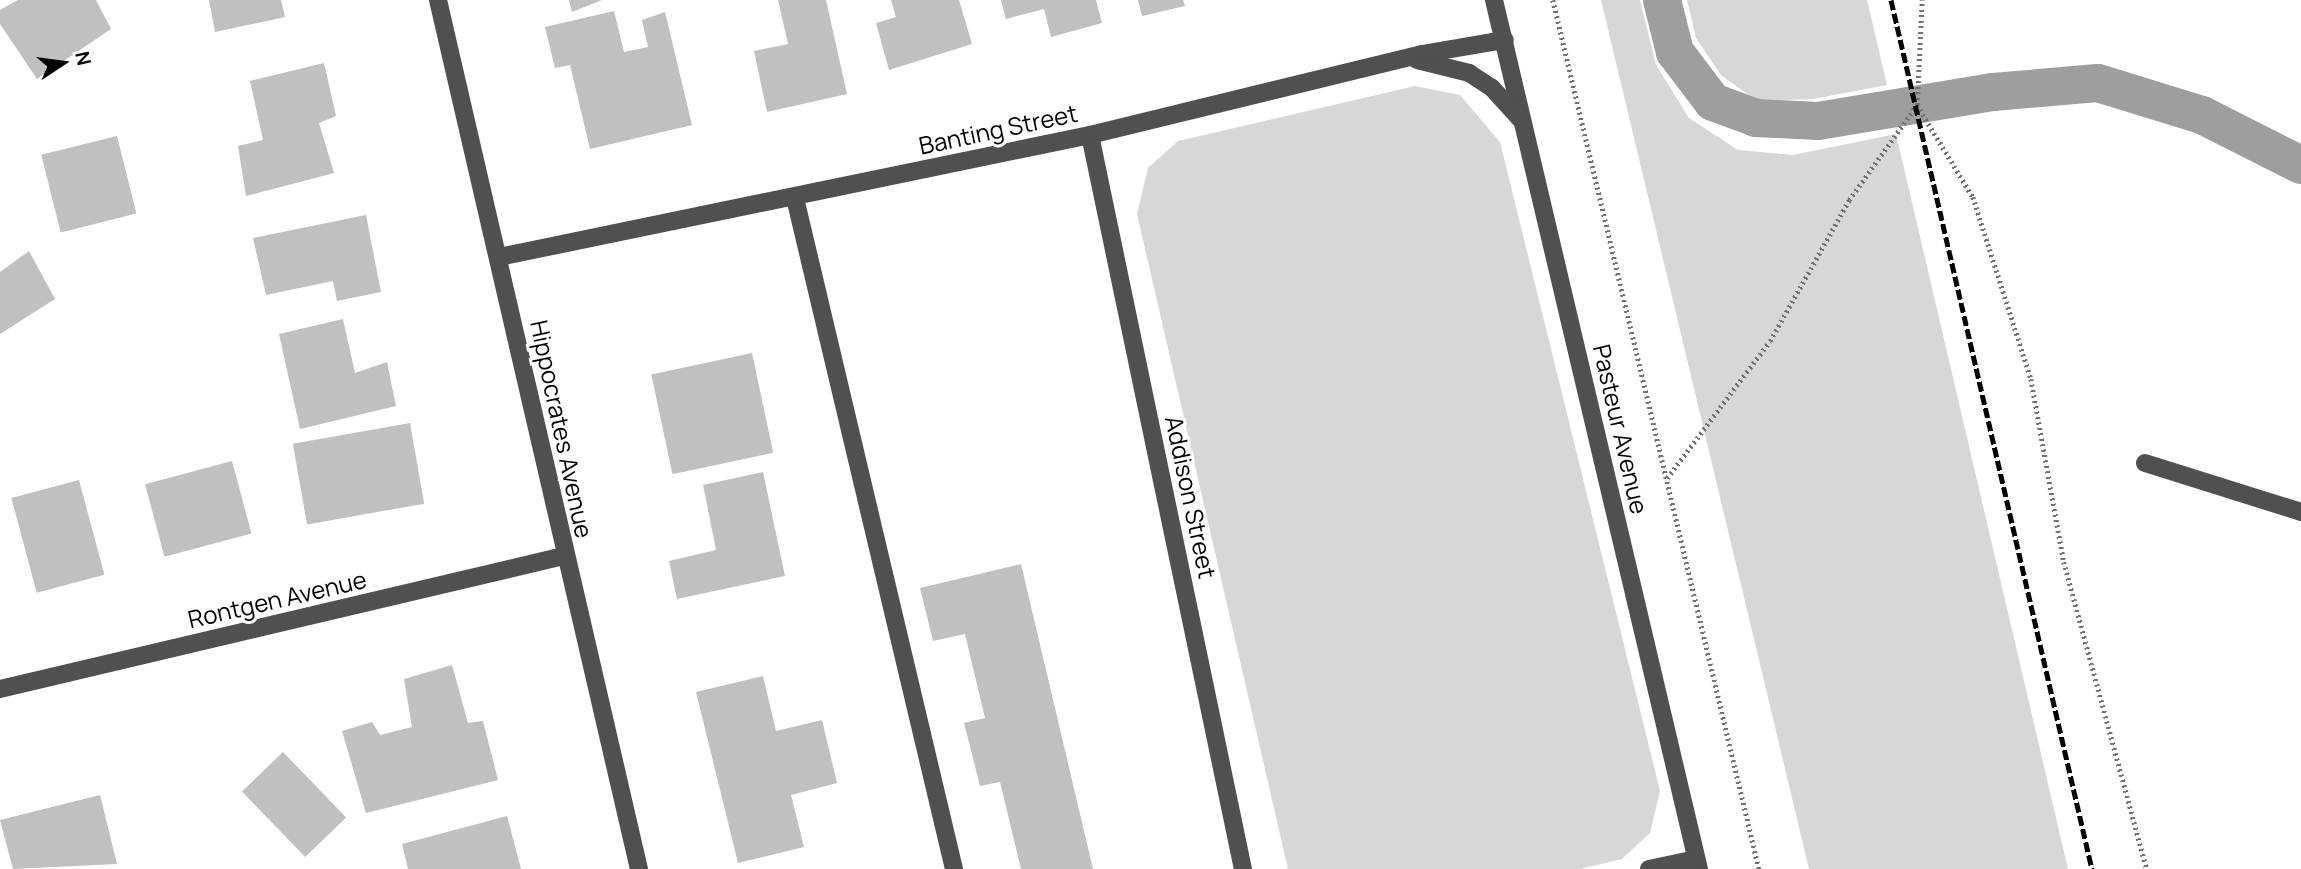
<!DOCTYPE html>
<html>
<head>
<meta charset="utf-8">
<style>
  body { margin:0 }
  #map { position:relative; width:2301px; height:869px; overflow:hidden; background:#fff; font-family:Manrope,sans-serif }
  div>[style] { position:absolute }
  .green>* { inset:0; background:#d7d7d7 }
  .canal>* { height:38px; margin:-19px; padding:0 19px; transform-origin:19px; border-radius:19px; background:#9e9e9e }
  .building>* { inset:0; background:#c0c0c0; transform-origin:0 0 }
  .path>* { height:4.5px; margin-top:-2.25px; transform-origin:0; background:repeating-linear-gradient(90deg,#727272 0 2px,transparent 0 5.5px) }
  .minor>* { height:18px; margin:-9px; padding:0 9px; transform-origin:9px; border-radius:9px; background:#505050 }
  .rail>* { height:5px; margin-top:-2.5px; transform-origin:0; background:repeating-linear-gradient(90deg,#000 0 10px,transparent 0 13.5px) }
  span { translate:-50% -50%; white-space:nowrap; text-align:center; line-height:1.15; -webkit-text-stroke:6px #fff; paint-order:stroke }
  .street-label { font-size:24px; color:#000 }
  .north { position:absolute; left:28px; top:28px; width:70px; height:70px; -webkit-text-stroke:5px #fff; paint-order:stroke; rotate:77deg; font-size:19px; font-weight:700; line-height:28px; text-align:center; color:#000 }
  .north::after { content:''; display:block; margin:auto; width:24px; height:32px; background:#000; clip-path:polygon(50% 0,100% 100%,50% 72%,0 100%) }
</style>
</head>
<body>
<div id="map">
  <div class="green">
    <i style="clip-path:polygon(1601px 0,1640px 0,1656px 65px,1689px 118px,1738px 150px,1793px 155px,1896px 134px,2068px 869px,1809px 869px)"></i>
    <i style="clip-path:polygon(1687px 0,1867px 0,1887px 85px,1813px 99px,1757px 101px,1721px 75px,1696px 38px)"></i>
    <i style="clip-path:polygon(1415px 86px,1460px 95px,1500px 142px,1660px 791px,1650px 833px,1622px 859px,1580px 869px,1288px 869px,1137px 214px,1148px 168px,1178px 141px)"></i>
  </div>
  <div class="canal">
    <i style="left:1662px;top:0;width:54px;rotate:76deg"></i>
    <i style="left:1675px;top:52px;width:63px;rotate:52.8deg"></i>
    <i style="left:1713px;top:102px;width:46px;rotate:20.4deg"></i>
    <i style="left:1756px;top:118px;width:62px;rotate:2.8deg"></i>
    <i style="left:1818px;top:121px;width:177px;rotate:-9.4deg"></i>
    <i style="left:1993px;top:92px;width:105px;rotate:-4.9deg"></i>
    <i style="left:2098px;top:83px;width:109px;rotate:17.1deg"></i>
    <i style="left:2202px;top:115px;width:111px;rotate:26.8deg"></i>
  </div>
  <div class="building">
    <i style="clip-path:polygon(18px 0,96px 0,111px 29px,37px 79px,0 24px,0 10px)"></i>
    <i style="clip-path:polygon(209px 0,281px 0,285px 17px,215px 32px)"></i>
    <i style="clip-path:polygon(569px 0,602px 0,572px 12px)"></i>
    <i style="clip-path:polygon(778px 0,826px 0,847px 94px,767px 112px,754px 51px,788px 44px)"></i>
    <i style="clip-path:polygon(891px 0,959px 0,972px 44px,889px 70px,876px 23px,896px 17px)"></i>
    <i style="clip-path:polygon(1001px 0,1096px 0,1102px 23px,1051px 37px,1044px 9px,1006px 19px)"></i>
    <i style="clip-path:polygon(1138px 0,1183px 0,1185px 6px,1142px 16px)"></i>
    <i style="clip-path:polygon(614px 11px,624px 52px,648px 47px,642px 20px,665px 12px,692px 125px,590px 149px,570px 65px,555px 68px,545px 27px)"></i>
    <i style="clip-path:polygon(324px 63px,336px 116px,319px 123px,334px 173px,246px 196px,238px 146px,263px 140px,250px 81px)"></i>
    <i style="left:117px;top:136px;width:80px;height:78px;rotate:76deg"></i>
    <i style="clip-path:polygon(366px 215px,381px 292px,337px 301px,333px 281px,266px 295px,253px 238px)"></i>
    <i style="clip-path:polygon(29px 251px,55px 299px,0 334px,0 272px)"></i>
    <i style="clip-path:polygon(343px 319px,355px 373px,387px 362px,396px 406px,300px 429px,279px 334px)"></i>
    <i style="left:752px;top:353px;width:102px;height:103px;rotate:78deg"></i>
    <i style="left:410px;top:423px;width:82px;height:119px;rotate:80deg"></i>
    <i style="left:232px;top:461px;width:75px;height:90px;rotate:75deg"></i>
    <i style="clip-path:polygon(763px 472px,785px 576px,677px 599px,669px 561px,716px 550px,703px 485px)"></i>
    <i style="left:79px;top:480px;width:98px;height:70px;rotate:75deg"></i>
    <i style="clip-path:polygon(1021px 564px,1093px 869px,1021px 869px,1000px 782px,980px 786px,964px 723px,985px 718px,965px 634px,933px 641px,920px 588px)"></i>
    <i style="clip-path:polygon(452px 665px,468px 723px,483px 721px,498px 780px,366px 813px,342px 731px,372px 722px,380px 735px,412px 727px,404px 679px)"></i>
    <i style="clip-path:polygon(763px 676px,776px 731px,822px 720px,837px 783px,791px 795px,804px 847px,738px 863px,696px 692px)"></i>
    <i style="left:283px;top:752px;width:91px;height:57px;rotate:46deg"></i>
    <i style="clip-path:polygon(100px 795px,117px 864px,13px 869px,0 820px)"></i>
    <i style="clip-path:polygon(507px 816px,521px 869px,408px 869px,402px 844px)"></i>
  </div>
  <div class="path">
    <i style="left:1553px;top:0;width:893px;rotate:76.66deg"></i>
    <i style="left:1917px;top:105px;width:108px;rotate:58.7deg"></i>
    <i style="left:1973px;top:197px;width:191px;rotate:72.3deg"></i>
    <i style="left:2031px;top:379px;width:186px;rotate:79.8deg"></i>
    <i style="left:2064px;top:562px;width:318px;rotate:74.9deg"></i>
    <i style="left:1667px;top:478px;width:171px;rotate:-53.1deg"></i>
    <i style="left:1770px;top:341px;width:162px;rotate:-60.7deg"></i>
    <i style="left:1849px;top:200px;width:117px;rotate:-54.4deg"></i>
    <i style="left:1917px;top:105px;width:105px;rotate:-87.3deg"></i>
  </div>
  <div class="minor">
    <i style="left:438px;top:0;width:892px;rotate:76.98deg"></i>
    <i style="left:1494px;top:0;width:893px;rotate:76.73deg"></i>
    <i style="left:1417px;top:60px;width:54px;rotate:14deg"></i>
    <i style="left:1469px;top:73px;width:27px;rotate:33deg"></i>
    <i style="left:1492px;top:88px;width:45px;rotate:47.7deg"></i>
    <i style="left:1090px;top:135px;width:750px;rotate:78.23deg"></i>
    <i style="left:795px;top:198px;width:690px;rotate:76.67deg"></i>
    <i style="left:499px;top:257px;width:603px;rotate:-11.66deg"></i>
    <i style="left:1090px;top:135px;width:342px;rotate:-13.7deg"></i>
    <i style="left:1422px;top:54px;width:84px;rotate:-9.6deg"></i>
    <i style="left:2145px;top:463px;width:164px;rotate:17.4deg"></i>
    <i style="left:0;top:689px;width:579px;rotate:-13.27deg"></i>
    <i style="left:1649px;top:869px;width:48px;rotate:-12deg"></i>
  </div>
  <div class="rail">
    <i style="left:1891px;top:0;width:892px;rotate:76.98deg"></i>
  </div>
  <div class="street-label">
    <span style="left:998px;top:129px;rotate:-12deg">Banting Street</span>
    <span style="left:562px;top:429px;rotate:78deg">Hippocrates Avenue</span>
    <span style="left:1621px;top:429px;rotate:77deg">Pasteur Avenue</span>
    <span style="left:1191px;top:497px;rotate:78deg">Addison Street</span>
    <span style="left:277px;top:599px;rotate:-13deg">Rontgen Avenue</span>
  </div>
  <div class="north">N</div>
</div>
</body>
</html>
